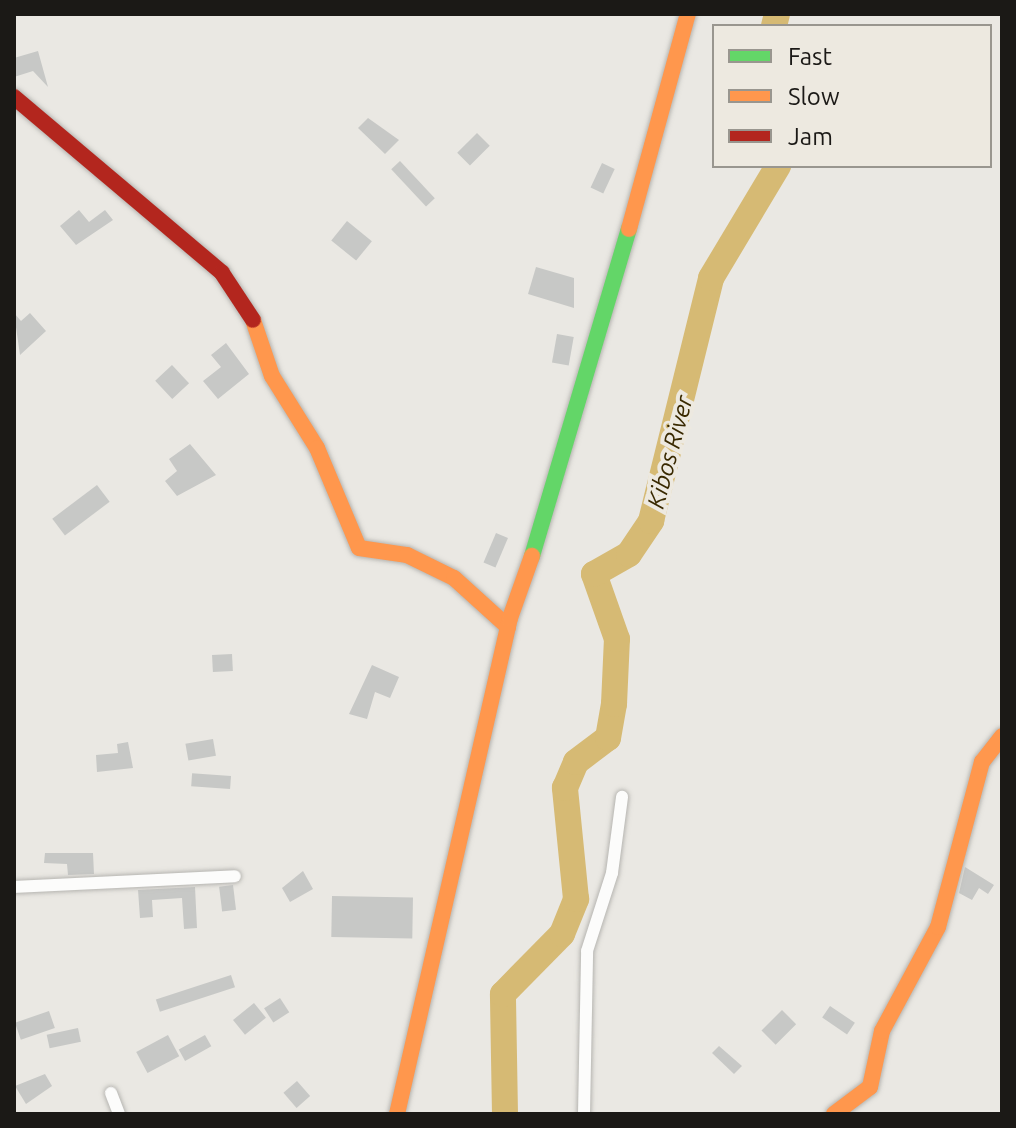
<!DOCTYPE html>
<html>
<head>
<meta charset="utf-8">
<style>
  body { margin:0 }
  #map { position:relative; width:1016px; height:1128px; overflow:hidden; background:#eae8e3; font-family:Ubuntu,sans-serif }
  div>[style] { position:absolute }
  .river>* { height:26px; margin:-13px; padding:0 13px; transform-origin:13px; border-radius:13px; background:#d6ba74 }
  .building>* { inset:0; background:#c7c8c6; transform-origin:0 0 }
  .roads { filter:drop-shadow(0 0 2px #b6b5b1) drop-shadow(0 0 2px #b6b5b1) }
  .street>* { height:12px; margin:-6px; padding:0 6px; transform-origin:6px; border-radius:6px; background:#fcfcfb }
  .fast>* { height:16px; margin:-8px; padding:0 8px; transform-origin:8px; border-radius:8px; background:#63d668 }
  .slow>* { height:16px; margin:-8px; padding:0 8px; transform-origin:8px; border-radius:8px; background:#ff974d }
  .jam>* { height:16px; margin:-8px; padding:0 8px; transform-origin:8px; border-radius:8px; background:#b3261e }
  span { translate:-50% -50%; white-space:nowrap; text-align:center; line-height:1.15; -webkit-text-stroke:8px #ede9e0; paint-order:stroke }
  .water-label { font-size:24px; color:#392900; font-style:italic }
  .frame { position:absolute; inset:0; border:16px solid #1b1916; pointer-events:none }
  .legend { position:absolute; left:712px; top:24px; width:280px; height:144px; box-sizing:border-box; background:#ede9e0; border:2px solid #99968f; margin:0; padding:10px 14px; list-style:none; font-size:24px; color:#1b1916 }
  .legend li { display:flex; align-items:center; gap:16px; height:40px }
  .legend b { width:40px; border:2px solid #99968f }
</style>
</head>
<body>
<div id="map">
  <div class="river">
    <i style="left:774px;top:26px;width:12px;rotate:-76deg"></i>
    <i style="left:505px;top:1114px;width:120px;rotate:-91deg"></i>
    <i style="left:503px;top:994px;width:84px;rotate:-45.5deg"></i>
    <i style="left:562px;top:934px;width:38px;rotate:-68deg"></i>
    <i style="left:576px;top:899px;width:112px;rotate:-95.7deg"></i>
    <i style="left:565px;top:788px;width:28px;rotate:-67deg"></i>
    <i style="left:576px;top:762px;width:40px;rotate:-37deg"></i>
    <i style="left:608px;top:738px;width:35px;rotate:-80deg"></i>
    <i style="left:614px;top:704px;width:65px;rotate:-87.4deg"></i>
    <i style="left:617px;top:639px;width:69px;rotate:-109.5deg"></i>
    <i style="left:594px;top:574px;width:40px;rotate:-29.7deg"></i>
    <i style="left:629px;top:554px;width:40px;rotate:-56deg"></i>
    <i style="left:651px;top:521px;width:250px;rotate:-76.1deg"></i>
    <i style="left:711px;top:278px;width:131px;rotate:-59.1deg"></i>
  </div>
  <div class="building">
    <i style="clip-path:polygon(38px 51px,48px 87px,33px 71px,14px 77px,14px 58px)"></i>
    <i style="clip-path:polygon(368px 118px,399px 140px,385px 154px,358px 128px)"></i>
    <i style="left:477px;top:133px;width:18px;height:28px;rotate:45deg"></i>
    <i style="left:400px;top:161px;width:51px;height:12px;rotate:47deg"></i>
    <i style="left:602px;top:163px;width:14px;height:27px;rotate:25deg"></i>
    <i style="clip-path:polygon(79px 210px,89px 222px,105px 210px,113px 220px,76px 245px,60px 226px)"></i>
    <i style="left:347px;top:221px;width:32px;height:25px;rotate:39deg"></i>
    <i style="clip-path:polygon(536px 267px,574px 278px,574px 308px,528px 294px)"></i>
    <i style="clip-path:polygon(14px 313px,21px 321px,30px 313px,46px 331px,20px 355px)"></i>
    <i style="left:557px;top:334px;width:17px;height:29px;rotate:10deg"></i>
    <i style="clip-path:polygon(226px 343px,249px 374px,218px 399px,203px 381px,221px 367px,211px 355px)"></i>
    <i style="left:172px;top:365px;width:25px;height:23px;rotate:47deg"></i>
    <i style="clip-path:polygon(190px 444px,216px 475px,177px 496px,165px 481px,177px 471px,169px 459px)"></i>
    <i style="left:97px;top:485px;width:21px;height:56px;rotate:53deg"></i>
    <i style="left:496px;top:533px;width:13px;height:32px;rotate:23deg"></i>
    <i style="left:232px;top:654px;width:17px;height:20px;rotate:87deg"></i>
    <i style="clip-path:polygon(372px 665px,399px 677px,390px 698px,375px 692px,367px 719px,349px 714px)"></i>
    <i style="left:213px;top:739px;width:17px;height:28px;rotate:80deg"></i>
    <i style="clip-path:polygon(128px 742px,133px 768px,97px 772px,96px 755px,118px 753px,117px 744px)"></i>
    <i style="left:231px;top:776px;width:13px;height:39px;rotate:94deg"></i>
    <i style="clip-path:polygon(45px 853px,93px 853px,94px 874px,68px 875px,67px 864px,44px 863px)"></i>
    <i style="clip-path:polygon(965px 867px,994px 885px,988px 894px,979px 888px,972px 900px,959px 893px)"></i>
    <i style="clip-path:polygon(303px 871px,313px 889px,290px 902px,282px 888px)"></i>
    <i style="left:233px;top:885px;width:25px;height:14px;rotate:83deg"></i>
    <i style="clip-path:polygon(195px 887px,197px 928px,184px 929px,182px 898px,152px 900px,153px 917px,140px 918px,138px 890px)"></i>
    <i style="left:332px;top:896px;width:81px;height:41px;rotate:1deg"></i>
    <i style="left:231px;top:975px;width:13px;height:79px;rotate:72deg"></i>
    <i style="left:280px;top:998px;width:17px;height:19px;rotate:57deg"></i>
    <i style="left:254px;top:1003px;width:19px;height:27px;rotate:51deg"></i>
    <i style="left:830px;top:1006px;width:30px;height:14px;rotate:34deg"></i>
    <i style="left:782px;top:1010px;width:20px;height:29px;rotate:45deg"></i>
    <i style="left:49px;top:1011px;width:18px;height:36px;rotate:71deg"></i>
    <i style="left:78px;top:1028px;width:14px;height:32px;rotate:78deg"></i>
    <i style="left:168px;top:1035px;width:24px;height:36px;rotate:62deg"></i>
    <i style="left:205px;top:1035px;width:13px;height:30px;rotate:61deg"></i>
    <i style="clip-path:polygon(719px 1046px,742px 1066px,734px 1074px,712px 1053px)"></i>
    <i style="clip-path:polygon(45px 1074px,52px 1086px,26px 1104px,15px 1086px)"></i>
    <i style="left:297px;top:1081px;width:20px;height:18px;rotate:49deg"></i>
  </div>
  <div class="roads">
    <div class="street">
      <i style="left:14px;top:887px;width:221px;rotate:-2.8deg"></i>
      <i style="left:111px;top:1093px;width:22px;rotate:69deg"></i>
      <i style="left:584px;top:1114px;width:163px;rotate:-88.9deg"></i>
      <i style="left:587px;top:951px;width:82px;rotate:-72.2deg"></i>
      <i style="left:612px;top:873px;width:77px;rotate:-82.5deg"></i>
    </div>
    <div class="fast">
      <i style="left:532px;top:556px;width:341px;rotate:-73.5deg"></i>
    </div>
    <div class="slow">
      <i style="left:629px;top:229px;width:223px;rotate:-74.7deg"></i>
      <i style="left:253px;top:320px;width:59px;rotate:71.3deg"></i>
      <i style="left:272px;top:376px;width:85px;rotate:58deg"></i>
      <i style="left:317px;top:448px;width:108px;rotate:67.2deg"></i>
      <i style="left:359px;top:548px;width:49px;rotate:8.3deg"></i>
      <i style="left:407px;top:555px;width:52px;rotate:26.1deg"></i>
      <i style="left:454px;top:578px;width:73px;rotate:42.2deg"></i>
      <i style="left:397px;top:1114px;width:509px;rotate:-77.17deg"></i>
      <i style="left:510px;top:618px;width:66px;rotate:-70.5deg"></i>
      <i style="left:834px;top:1114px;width:45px;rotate:-36.9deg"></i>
      <i style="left:870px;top:1087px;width:57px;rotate:-77.9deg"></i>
      <i style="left:882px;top:1031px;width:118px;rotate:-61.7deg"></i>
      <i style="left:938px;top:927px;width:171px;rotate:-75.1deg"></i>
      <i style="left:982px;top:762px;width:33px;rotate:-52deg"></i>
    </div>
    <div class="jam">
      <i style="left:14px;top:97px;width:272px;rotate:40.2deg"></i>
      <i style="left:222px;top:273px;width:56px;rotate:56.6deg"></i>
    </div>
  </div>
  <div class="water-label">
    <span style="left:670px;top:452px;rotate:-75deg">Kibos River</span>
  </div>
  <div class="frame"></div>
  <ul class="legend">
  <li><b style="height:10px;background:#63d668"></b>Fast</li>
  <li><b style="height:10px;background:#ff974d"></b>Slow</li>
  <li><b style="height:10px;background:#b3261e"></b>Jam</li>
  </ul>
</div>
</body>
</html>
